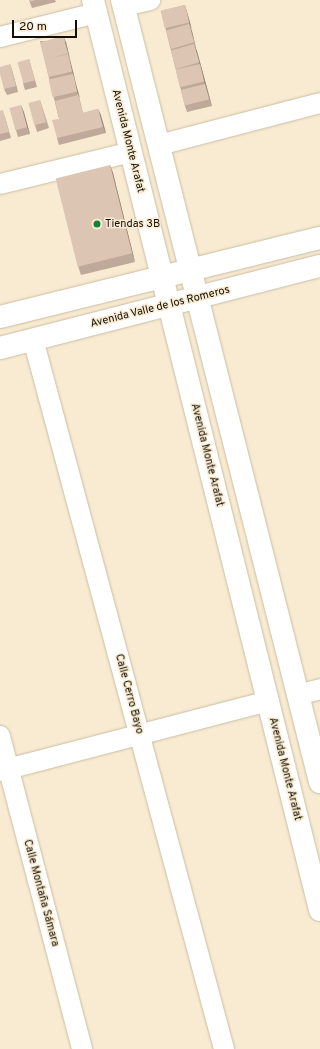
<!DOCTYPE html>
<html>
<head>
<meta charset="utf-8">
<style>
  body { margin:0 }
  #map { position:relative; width:320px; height:1049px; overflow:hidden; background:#f8ebd1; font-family:Overpass,sans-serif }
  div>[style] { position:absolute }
  .roads { filter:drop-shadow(0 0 1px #c9bda4) drop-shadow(0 0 1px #c9bda4) }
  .street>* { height:20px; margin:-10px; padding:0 10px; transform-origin:10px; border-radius:10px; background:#fff }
  .secondary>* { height:22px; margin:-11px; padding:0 11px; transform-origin:11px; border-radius:11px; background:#fff }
  .wall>* { inset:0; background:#bea99a }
  .shaded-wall>* { inset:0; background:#9b8a7d }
  .building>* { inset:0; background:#ddc5b3; transform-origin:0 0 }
  .dots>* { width:11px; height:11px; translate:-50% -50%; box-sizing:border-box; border:2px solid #f8ebd1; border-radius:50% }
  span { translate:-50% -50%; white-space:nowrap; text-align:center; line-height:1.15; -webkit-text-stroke:3px #f8ebd1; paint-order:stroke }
  .street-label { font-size:11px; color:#130f06 }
  .poi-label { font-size:11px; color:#130f06 }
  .left { translate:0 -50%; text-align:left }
  .scale { position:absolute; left:12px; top:20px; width:65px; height:18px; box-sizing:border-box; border:2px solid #130f06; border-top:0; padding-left:5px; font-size:12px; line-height:14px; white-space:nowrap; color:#130f06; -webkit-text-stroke:3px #f8ebd1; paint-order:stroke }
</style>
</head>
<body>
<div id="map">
  <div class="roads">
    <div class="street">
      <i style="left:124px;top:6px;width:27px;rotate:-13deg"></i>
      <i style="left:0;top:37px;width:99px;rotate:-14deg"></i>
      <i style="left:159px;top:145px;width:166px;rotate:-14.6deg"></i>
      <i style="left:0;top:184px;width:135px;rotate:-13.7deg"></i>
      <i style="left:33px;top:339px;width:735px;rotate:74.94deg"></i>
      <i style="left:298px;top:695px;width:23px;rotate:-15deg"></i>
      <i style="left:0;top:736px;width:324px;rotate:75.3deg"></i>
      <i style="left:0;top:771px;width:277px;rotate:-14.6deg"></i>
    </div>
    <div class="secondary">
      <i style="left:93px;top:0;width:938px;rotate:75.99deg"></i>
      <i style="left:122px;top:0;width:807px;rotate:75.79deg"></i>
      <i style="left:0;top:317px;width:330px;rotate:-13.9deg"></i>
      <i style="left:0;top:348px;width:330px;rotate:-14.4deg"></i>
    </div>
  </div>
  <div class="wall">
    <i style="clip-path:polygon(29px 0,55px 0,56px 2px,32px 8px)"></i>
    <i style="clip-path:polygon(185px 5px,187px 12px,196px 48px,212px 106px,187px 112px,185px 106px,161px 11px)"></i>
    <i style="clip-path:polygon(40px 41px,66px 42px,83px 113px,98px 109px,106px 133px,59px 145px,57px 138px,59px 119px)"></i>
    <i style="clip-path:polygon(29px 59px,37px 87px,25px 90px,23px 83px)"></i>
    <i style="clip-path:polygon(10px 64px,18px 92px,7px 95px,4px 89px)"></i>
    <i style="clip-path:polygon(40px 100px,49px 128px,37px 132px,35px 125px)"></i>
    <i style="clip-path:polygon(21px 105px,30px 134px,18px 137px,16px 130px)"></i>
    <i style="clip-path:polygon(0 111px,5px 117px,11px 138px,0 141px)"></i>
    <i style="clip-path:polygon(110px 165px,113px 173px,135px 262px,81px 275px,78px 266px)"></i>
  </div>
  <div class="shaded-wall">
    <i style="clip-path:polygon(185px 5px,187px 12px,192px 29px,189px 23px)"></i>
    <i style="clip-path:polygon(189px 24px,192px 31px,196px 48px,194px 42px)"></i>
    <i style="clip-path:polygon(63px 36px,66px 42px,70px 59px,68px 53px)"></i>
    <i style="clip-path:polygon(194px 44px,197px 51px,212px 106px,204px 82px)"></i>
    <i style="clip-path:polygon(68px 54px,70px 61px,75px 79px,72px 72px)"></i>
    <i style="clip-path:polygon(10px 64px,12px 70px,18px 92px,16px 86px)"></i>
    <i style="clip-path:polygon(73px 74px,75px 81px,80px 98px,77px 92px)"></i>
    <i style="clip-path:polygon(21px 105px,24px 112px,30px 134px,27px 127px)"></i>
    <i style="clip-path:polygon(98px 109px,101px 115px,106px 133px,103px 127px)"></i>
    <i style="clip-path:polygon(110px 165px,113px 173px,135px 262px,132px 253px)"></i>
  </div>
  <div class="building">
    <i style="clip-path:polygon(29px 0,36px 0,29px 2px)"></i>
    <i style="left:185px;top:5px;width:18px;height:25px;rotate:77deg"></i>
    <i style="left:189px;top:24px;width:19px;height:24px;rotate:74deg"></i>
    <i style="left:63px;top:36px;width:18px;height:24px;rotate:74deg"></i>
    <i style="left:194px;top:44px;width:19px;height:24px;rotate:74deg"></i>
    <i style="left:68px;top:54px;width:18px;height:24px;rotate:77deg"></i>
    <i style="left:29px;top:59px;width:22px;height:12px;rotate:74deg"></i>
    <i style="clip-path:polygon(10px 64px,16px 86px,4px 89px,0 74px,0 67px)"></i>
    <i style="left:200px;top:64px;width:18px;height:25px;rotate:77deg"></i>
    <i style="left:73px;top:74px;width:18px;height:25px;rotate:77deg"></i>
    <i style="left:205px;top:84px;width:16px;height:25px;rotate:76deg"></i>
    <i style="clip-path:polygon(78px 95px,83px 113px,98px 109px,103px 127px,57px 138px,52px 120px,59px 119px,55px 101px)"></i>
    <i style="left:40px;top:100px;width:23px;height:12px;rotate:75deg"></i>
    <i style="left:21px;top:105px;width:23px;height:12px;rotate:75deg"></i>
    <i style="clip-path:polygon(3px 110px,9px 132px,0 134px,0 111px)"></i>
    <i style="left:110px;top:165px;width:91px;height:56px;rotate:76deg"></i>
  </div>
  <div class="dots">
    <i style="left:97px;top:224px;background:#108239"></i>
  </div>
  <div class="street-label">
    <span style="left:128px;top:141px;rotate:76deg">Avenida Monte Arafat</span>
    <span style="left:160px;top:307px;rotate:-14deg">Avenida Valle de los Romeros</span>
    <span style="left:207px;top:455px;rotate:76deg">Avenida Monte Arafat</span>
    <span style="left:129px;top:694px;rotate:75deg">Calle Cerro Bayo</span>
    <span style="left:285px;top:769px;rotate:76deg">Avenida Monte Arafat</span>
    <span style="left:41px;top:893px;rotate:75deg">Calle Montaña Sámara</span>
  </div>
  <div class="poi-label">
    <span class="left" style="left:105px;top:224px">Tiendas 3B</span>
  </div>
  <div class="scale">20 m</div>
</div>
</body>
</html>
